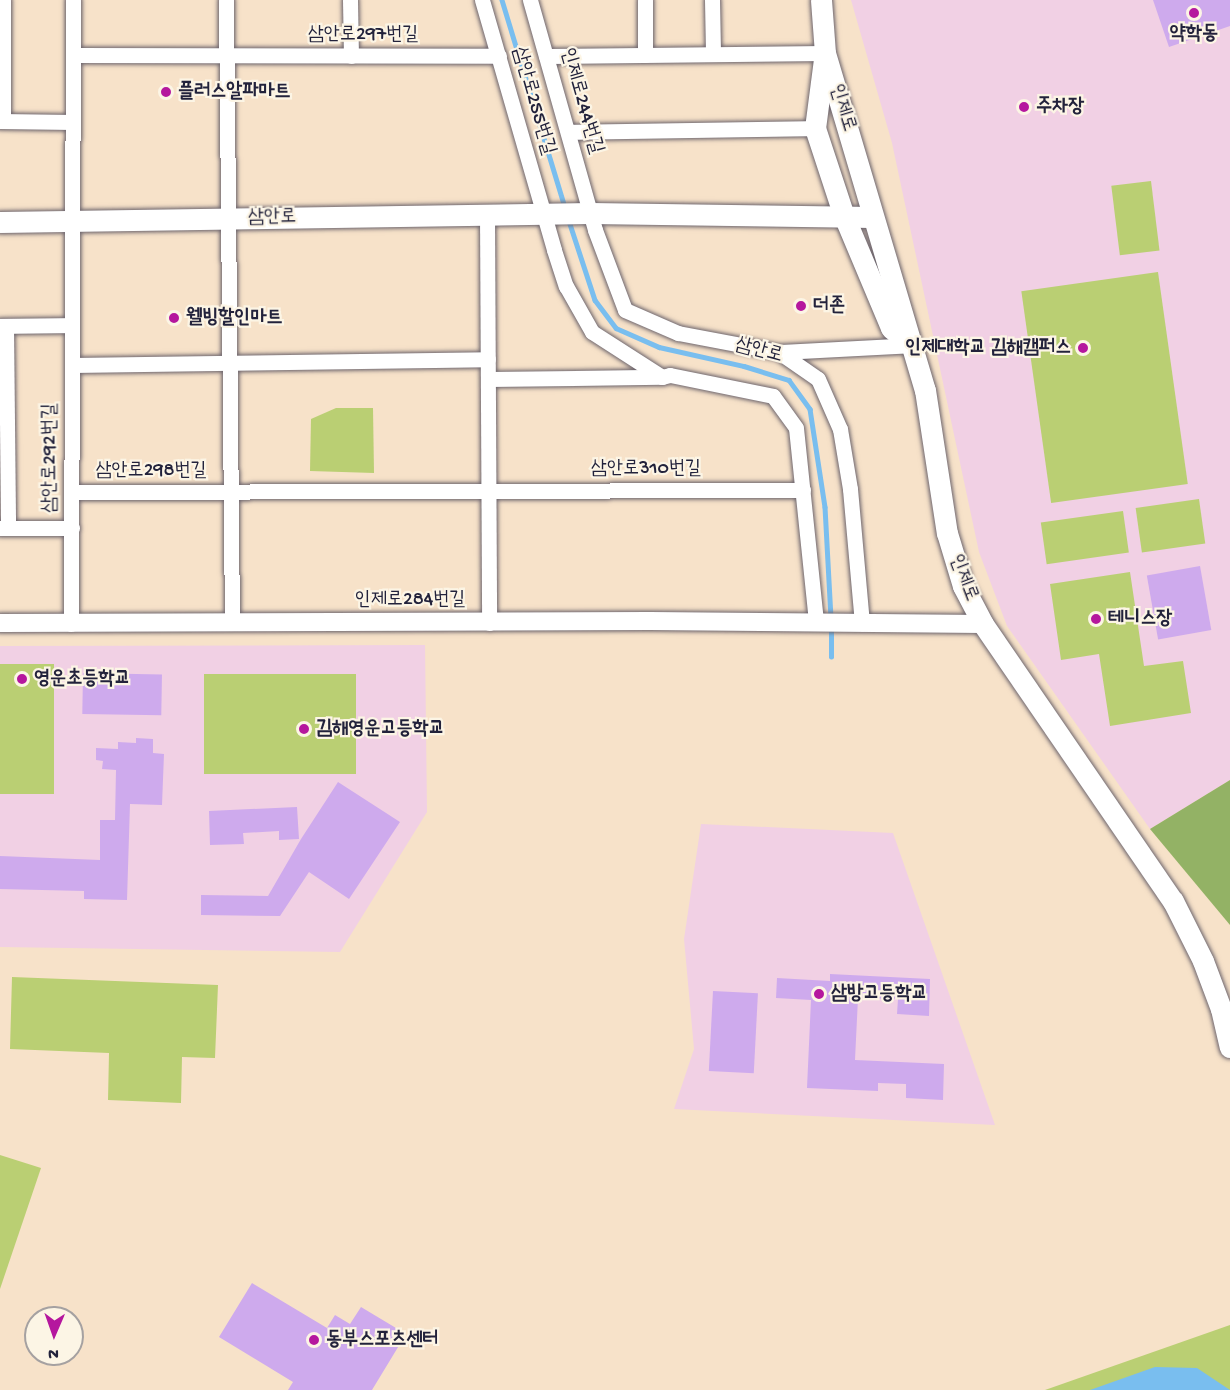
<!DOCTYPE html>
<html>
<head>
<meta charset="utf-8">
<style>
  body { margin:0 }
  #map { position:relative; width:1230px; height:1390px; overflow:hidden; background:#f7e2c9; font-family:"Gochi Hand","Poor Story",sans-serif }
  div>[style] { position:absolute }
  .built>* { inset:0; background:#f1d0e4 }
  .green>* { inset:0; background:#bacf73; transform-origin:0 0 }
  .forest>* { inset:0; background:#93b265 }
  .water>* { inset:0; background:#79beef }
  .stream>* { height:4.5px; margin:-2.25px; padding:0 2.25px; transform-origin:2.25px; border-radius:2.25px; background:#79beef }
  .building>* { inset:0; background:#ceaaed; transform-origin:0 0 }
  .roads { filter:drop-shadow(0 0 2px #6d656d) drop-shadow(0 0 2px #6d656d) }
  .minor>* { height:15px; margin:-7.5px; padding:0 7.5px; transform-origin:7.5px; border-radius:7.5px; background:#fff }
  .tertiary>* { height:18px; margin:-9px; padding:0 9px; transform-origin:9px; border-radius:9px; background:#fff }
  .secondary>* { height:21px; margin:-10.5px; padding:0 10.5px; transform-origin:10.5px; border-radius:10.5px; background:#fff }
  .dots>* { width:16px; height:16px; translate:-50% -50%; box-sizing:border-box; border:3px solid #fcf5e5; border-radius:50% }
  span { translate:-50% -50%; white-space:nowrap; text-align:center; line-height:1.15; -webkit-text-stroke:4.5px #fcf5e5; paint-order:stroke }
  .poi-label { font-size:20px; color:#22223b; font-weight:700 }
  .left { translate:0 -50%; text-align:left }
  .right { translate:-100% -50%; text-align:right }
  .street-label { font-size:20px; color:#22223b }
  .north { position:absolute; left:24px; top:1306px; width:60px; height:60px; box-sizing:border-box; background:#fcf5e5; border:2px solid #a5a1a1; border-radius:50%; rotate:182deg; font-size:16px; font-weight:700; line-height:24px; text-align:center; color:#22223b }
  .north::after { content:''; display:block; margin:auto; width:21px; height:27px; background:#b5179e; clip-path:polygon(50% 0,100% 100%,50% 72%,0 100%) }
</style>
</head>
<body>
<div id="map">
  <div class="built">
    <i style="clip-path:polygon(851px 0,1230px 0,1230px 780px,1150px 829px,1007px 626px,979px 552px,892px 143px)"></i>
    <i style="clip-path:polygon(425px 645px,427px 812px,340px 952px,0 947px,0 646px)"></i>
    <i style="clip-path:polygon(701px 824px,893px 833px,995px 1125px,674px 1109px,694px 1049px,684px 939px)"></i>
  </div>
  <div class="green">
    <i style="left:1151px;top:181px;width:70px;height:40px;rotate:83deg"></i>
    <i style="left:1158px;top:272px;width:214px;height:138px;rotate:82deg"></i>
    <i style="clip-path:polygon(336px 408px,373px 408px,374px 473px,310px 471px,311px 419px)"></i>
    <i style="left:1199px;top:499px;width:45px;height:64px;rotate:82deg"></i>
    <i style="left:1123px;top:511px;width:42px;height:83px;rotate:82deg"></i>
    <i style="clip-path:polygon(1130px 572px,1144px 666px,1183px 661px,1191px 713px,1110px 726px,1099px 654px,1061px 660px,1050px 584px)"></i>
    <i style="left:0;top:664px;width:54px;height:130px"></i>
    <i style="left:204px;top:674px;width:152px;height:100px"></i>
    <i style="clip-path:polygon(12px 977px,218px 985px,215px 1058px,182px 1057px,181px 1103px,108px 1100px,109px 1053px,10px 1049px)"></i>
    <i style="clip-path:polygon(0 1155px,41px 1168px,0 1289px)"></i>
    <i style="clip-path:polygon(1230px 1325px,1230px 1390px,1045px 1390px)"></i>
  </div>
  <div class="forest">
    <i style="clip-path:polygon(1230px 780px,1230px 925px,1150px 829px)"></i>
  </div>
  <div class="water">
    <i style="clip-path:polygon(1155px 1367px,1197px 1368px,1230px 1390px,1090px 1390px)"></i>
  </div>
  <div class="stream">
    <i style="left:502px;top:0;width:216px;rotate:73.1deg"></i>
    <i style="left:569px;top:221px;width:83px;rotate:71.8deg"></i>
    <i style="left:595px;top:300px;width:35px;rotate:53deg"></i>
    <i style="left:616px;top:328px;width:47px;rotate:23.8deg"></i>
    <i style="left:659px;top:347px;width:87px;rotate:12.6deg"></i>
    <i style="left:744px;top:366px;width:47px;rotate:17.3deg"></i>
    <i style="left:789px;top:380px;width:36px;rotate:54deg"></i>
    <i style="left:810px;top:409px;width:99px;rotate:81.3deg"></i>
    <i style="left:825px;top:507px;width:112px;rotate:86.9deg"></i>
    <i style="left:831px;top:657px;width:30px;rotate:-90deg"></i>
  </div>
  <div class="building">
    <i style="clip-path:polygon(1153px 0,1230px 0,1230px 26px,1169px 47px)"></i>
    <i style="left:1200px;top:566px;width:65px;height:54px;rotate:80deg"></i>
    <i style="left:83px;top:673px;width:79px;height:41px;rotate:1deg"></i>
    <i style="clip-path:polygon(136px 738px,153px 739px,153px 753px,164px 754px,162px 805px,130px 804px,127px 900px,84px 899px,84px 891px,0 889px,0 856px,100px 860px,100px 820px,115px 820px,116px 770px,102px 769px,103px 761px,96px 760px,96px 748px,118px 749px,118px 742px,136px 743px)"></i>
    <i style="clip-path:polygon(338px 782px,400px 822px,349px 899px,309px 872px,280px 916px,201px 915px,201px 895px,268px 896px,301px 839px)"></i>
    <i style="clip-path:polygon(297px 807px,299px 839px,279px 840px,279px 831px,243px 833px,244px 844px,210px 845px,209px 811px)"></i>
    <i style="clip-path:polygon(830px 974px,930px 979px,929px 1016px,897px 1014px,898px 999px,858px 998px,855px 1060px,944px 1064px,943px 1100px,906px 1098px,906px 1084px,878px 1083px,878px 1091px,807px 1088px,811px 1000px,776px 998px,777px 978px,830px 981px)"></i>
    <i style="left:713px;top:991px;width:45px;height:80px;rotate:3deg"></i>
    <i style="clip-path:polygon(252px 1283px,327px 1328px,335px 1315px,350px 1324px,361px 1307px,406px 1334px,372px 1390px,288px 1390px,293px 1382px,219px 1337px)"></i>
  </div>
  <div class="roads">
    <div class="minor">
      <i style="left:226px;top:0;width:623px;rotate:89.45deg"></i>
      <i style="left:350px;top:0;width:56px;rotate:89deg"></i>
      <i style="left:482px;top:0;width:260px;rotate:73.9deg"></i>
      <i style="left:554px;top:250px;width:38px;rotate:72deg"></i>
      <i style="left:566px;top:286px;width:53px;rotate:60.5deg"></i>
      <i style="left:592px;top:332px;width:83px;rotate:32.7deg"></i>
      <i style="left:662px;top:377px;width:8px;rotate:-14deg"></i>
      <i style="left:670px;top:375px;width:105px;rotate:11.5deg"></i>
      <i style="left:773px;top:396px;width:39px;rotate:54deg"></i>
      <i style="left:796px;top:428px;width:195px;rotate:84.1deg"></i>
      <i style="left:530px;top:0;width:239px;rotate:74.2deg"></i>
      <i style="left:595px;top:230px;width:85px;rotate:69.4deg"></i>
      <i style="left:625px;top:310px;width:58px;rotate:23.5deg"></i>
      <i style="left:678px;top:333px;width:103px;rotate:10.7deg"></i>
      <i style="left:779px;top:352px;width:47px;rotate:34.7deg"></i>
      <i style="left:818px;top:379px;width:55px;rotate:66.3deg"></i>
      <i style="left:840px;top:429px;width:61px;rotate:80.5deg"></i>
      <i style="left:850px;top:489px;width:135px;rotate:84.9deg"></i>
      <i style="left:645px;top:0;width:55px;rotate:90deg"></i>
      <i style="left:712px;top:0;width:54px;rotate:88.9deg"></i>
      <i style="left:73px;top:55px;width:426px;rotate:0.1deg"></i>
      <i style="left:546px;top:56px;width:279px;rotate:-0.6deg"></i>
      <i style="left:0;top:121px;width:73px;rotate:0.8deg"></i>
      <i style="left:3px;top:121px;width:121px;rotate:-90deg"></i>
      <i style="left:568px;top:132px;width:247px;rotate:-0.9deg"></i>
      <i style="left:487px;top:214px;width:409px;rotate:89.7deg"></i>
      <i style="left:0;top:326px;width:72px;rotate:-0.8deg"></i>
      <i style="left:6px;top:326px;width:202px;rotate:89.4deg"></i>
      <i style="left:779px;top:352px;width:133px;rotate:-3deg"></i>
      <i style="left:72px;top:365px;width:416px;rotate:-0.8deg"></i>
      <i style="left:488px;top:379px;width:174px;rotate:-0.7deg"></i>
      <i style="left:72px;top:492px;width:731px;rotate:-0.16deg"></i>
      <i style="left:0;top:528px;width:72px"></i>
      <i style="left:71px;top:624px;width:624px;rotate:-89.82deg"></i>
    </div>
    <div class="tertiary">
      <i style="left:0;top:623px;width:650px;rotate:-0.18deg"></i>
      <i style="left:650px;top:621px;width:333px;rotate:0.5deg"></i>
    </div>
    <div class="secondary">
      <i style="left:821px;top:0;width:53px;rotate:85.7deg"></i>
      <i style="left:825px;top:53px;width:352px;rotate:73.5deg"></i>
      <i style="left:925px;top:390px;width:145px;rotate:81.3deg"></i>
      <i style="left:947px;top:533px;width:55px;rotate:73.2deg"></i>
      <i style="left:963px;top:586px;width:43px;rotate:62.2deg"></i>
      <i style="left:983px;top:624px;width:336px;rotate:55.6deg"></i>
      <i style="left:1173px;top:901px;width:67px;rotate:63.4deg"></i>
      <i style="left:1203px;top:961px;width:51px;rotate:69.4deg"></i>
      <i style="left:1221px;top:1009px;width:39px;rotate:77deg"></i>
      <i style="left:824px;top:59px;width:70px;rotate:97.4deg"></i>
      <i style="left:815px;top:128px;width:93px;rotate:71.8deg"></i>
      <i style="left:844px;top:216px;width:121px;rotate:67.2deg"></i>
      <i style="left:891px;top:328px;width:27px;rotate:39deg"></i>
      <i style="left:0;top:222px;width:590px;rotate:-0.87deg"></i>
      <i style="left:590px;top:213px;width:282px;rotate:0.8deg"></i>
    </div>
  </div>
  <div class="dots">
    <i style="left:1194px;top:13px;background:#b5179e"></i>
    <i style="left:166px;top:92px;background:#b5179e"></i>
    <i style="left:1024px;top:107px;background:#b5179e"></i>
    <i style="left:801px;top:306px;background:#b5179e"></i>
    <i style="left:174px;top:318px;background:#b5179e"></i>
    <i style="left:1083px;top:348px;background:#b5179e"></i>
    <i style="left:1096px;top:619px;background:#b5179e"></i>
    <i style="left:22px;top:679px;background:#b5179e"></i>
    <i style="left:304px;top:729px;background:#b5179e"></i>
    <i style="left:819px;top:994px;background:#b5179e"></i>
    <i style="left:314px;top:1340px;background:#b5179e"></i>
  </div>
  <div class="poi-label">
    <span style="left:1194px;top:34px">약학동</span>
    <span class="left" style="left:178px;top:92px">플러스알파마트</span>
    <span class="left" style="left:1036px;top:107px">주차장</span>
    <span class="left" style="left:813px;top:306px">더존</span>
    <span class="left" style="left:186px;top:318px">웰빙할인마트</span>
    <span class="right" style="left:1071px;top:348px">인제대학교 김해캠퍼스</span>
    <span class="left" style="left:1108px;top:619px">테니스장</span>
    <span class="left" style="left:34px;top:679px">영운초등학교</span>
    <span class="left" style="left:316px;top:729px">김해영운고등학교</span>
    <span class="left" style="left:831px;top:994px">삼방고등학교</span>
    <span class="left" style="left:326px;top:1340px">동부스포츠센터</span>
  </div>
  <div class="street-label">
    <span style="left:363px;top:35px">삼안로297번길</span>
    <span style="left:533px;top:101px;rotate:74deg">삼안로255번길</span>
    <span style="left:581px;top:101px;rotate:74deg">인제로244번길</span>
    <span style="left:842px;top:108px;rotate:73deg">인제로</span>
    <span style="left:272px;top:218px;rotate:-1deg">삼안로</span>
    <span style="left:759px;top:351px;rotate:15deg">삼안로</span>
    <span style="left:51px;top:458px;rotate:-90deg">삼안로292번길</span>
    <span style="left:646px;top:469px">삼안로310번길</span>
    <span style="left:151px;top:471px">삼안로298번길</span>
    <span style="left:963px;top:578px;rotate:69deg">인제로</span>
    <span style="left:410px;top:600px">인제로284번길</span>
  </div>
  <div class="north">N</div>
</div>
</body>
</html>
